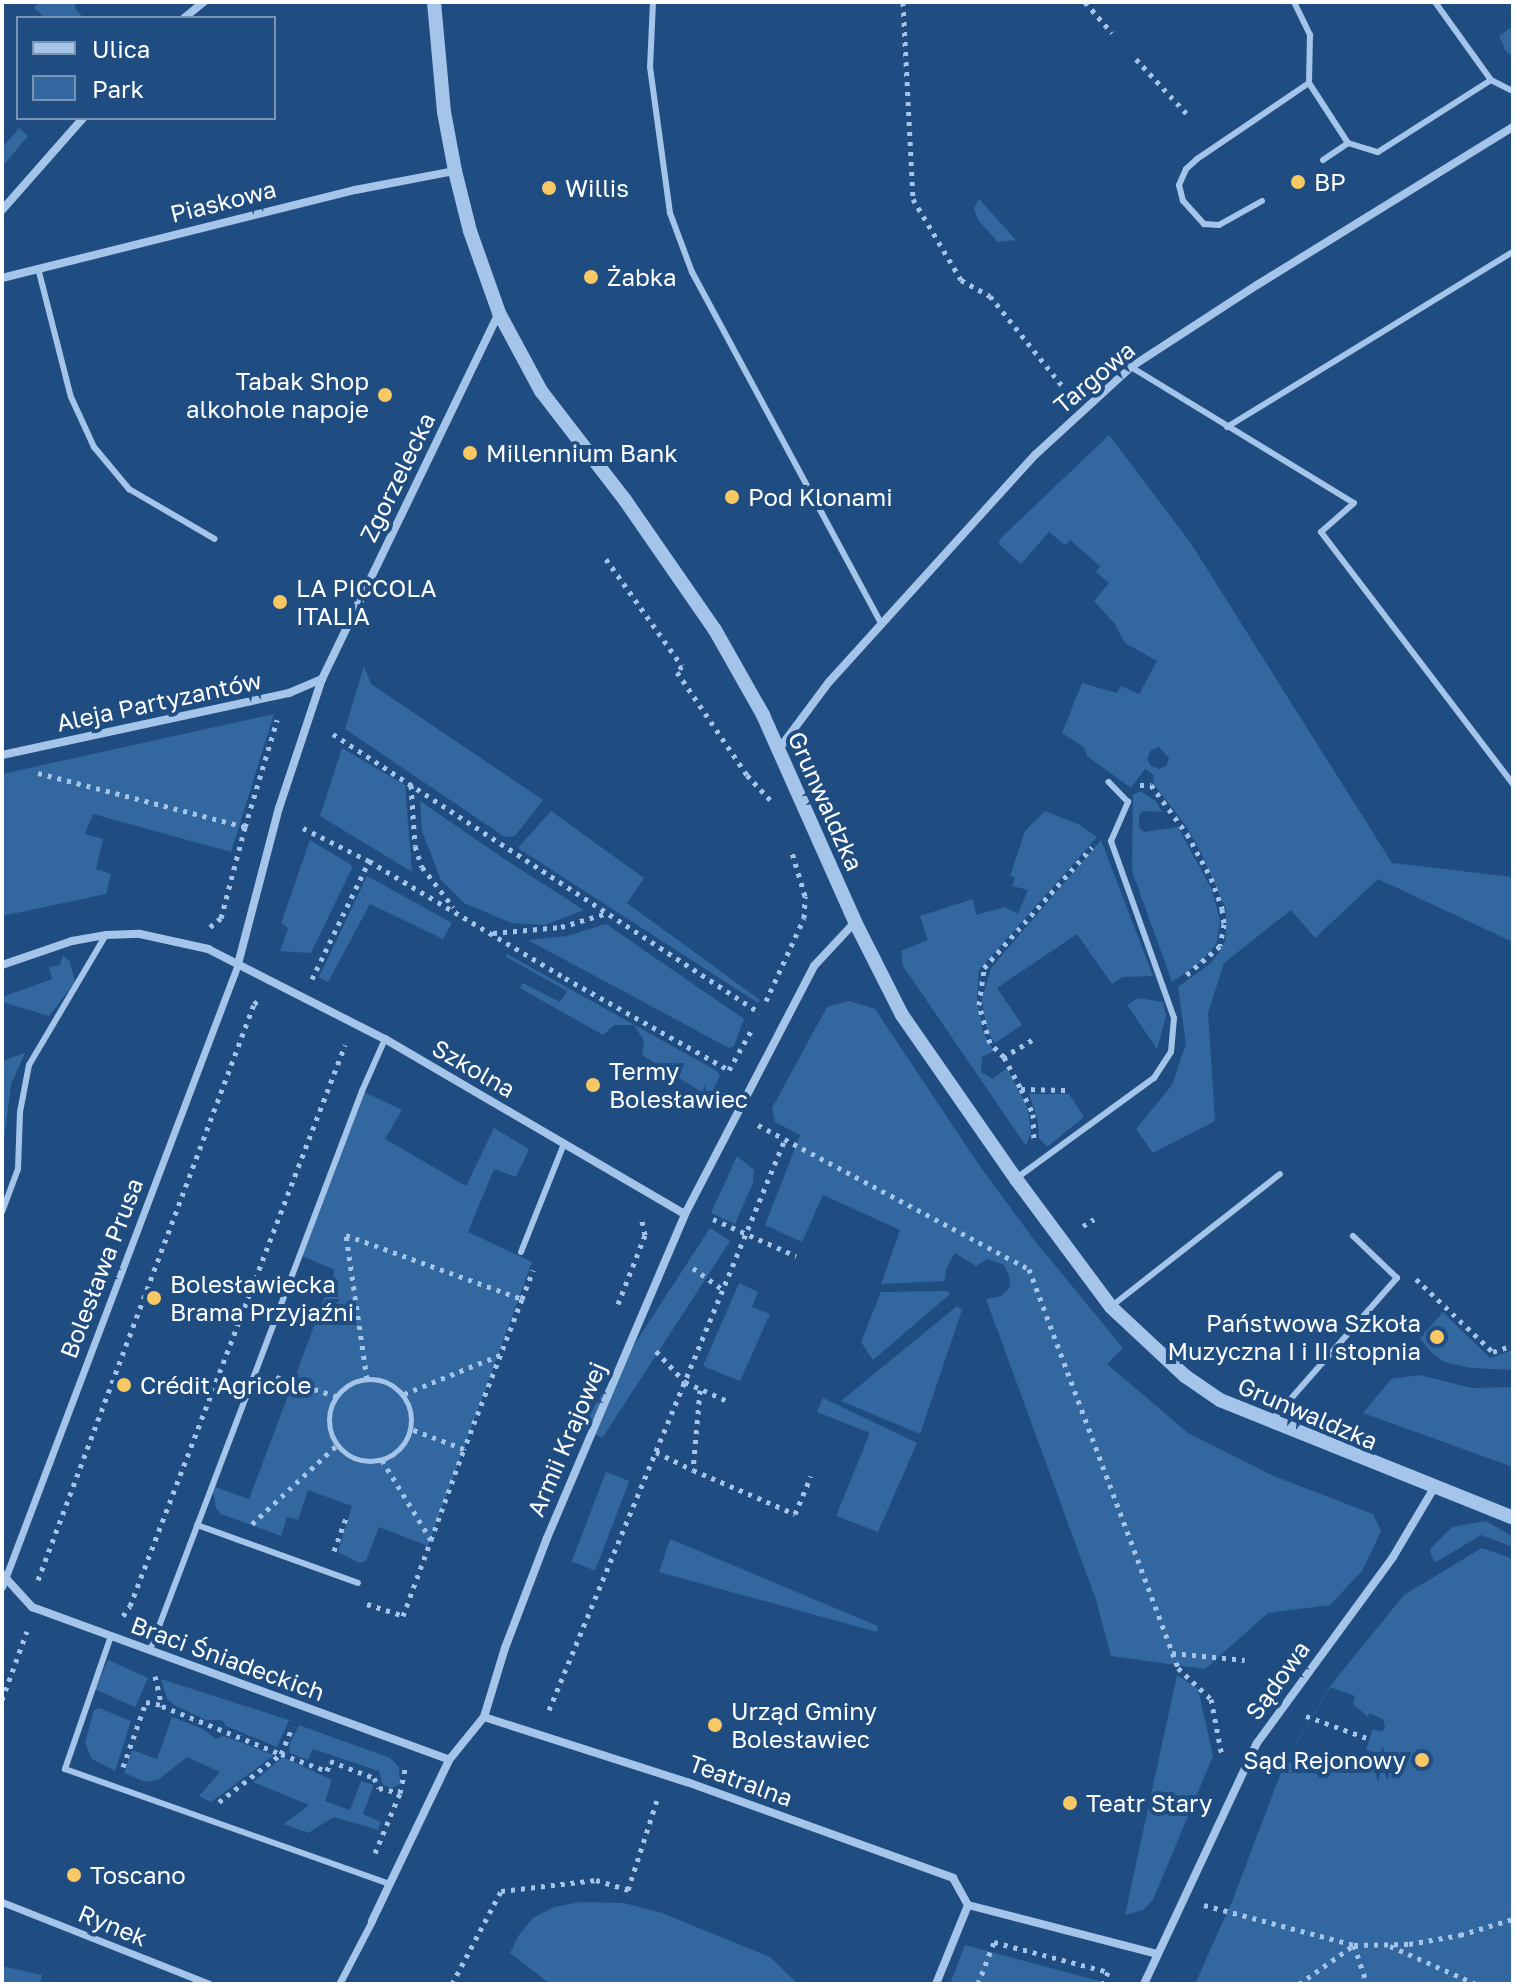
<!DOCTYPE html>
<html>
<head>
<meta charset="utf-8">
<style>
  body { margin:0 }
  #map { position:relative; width:1515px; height:1986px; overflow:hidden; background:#1f4d81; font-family:"Golos Text",sans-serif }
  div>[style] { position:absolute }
  .green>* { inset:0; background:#32679f; transform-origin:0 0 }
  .path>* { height:5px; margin-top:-2.5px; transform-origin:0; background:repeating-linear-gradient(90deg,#a4c5e9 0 4px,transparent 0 10px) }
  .path>.ring { margin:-2.5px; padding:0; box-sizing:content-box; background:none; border:5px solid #a4c5e9; border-radius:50% }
  .service>* { height:6px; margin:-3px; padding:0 3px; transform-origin:3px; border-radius:3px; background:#a4c5e9 }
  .pedestrian>* { height:7px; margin:-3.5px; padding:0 3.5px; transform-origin:3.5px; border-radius:3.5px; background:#a4c5e9 }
  .minor>* { height:8px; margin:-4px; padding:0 4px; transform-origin:4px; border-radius:4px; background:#a4c5e9 }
  .tertiary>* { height:14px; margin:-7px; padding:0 7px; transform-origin:7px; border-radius:7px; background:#a4c5e9 }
  .dots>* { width:22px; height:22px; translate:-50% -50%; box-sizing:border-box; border:4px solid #1f4d81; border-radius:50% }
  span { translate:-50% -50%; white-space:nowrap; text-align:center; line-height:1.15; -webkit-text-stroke:8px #1f4d81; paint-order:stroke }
  .poi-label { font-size:24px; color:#fff }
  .left { translate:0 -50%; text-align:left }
  .right { translate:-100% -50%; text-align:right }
  .street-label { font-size:24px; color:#fff }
  .frame { position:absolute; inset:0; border:4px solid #fff; pointer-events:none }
  .legend { position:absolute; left:16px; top:16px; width:260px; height:104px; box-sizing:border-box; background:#1f4d81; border:2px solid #7994b3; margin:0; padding:10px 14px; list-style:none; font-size:24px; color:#fff }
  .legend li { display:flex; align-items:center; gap:16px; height:40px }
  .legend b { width:40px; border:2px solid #7994b3 }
</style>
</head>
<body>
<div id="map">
  <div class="green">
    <i style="clip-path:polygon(39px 2px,76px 2px,75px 9px,84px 18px,45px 18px,34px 8px)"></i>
    <i style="clip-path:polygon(1513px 26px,1513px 57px,1505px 50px,1499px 36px)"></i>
    <i style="clip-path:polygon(19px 128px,28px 136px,2px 167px,2px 148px)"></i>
    <i style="clip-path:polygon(979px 199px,997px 219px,1016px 240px,998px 242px,978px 220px,974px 208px)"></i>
    <i style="clip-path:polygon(evenodd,1109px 435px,1190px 542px,1392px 863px,1513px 877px,1513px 942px,1378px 879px,1315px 938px,1291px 910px,1224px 963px,1208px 1013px,1215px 1121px,1153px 1153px,1136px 1129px,1172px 1085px,1186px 1044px,1178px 987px,1211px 963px,1220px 951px,1226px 939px,1226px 910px,1200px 850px,1186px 826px,1153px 783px,1154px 775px,1145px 769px,1131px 788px,1087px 756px,1084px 747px,1062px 733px,1082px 683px,1117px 693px,1121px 686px,1139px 694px,1157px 661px,1125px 643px,1114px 623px,1094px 601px,1109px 583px,1096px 572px,1100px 566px,1070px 540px,1065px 545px,1049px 532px,1021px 564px,999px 544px,1000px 539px,1109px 435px,1159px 747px,1169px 758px,1166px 766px,1159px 769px,1151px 766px,1147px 759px,1151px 750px,1159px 747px)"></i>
    <i style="clip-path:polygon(364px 666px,371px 684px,543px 800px,515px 836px,505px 837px,345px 729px)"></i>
    <i style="clip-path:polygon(274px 714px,231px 852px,93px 814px,85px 834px,103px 839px,96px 869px,111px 874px,106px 894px,2px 916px,2px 774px)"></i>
    <i style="clip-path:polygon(342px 748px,405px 785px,412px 872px,320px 816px)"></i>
    <i style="clip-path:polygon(1140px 791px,1156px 801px,1162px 812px,1143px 811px,1139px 815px,1139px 828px,1144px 832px,1178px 827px,1212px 890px,1220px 920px,1217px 943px,1201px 962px,1172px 982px,1132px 871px,1133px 795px)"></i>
    <i style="clip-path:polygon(420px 801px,500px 856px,584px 910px,545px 925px,511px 923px,464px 903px,441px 880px,422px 831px)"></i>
    <i style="clip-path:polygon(551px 811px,644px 878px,627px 903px,760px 1000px,758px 1003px,518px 848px)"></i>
    <i style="clip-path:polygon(1045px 811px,1080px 825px,1097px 837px,979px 970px,977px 999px,983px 1032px,994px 1051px,982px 1057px,981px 1072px,993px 1079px,1007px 1068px,1028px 1109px,1031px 1133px,1026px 1146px,903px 966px,901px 951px,928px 940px,920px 916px,973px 899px,976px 915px,1005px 907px,1018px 914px,1028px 890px,1012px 886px,1015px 877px,1010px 876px,1025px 831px)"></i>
    <i style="clip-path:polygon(310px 840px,353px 866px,311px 953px,280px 951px,288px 928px,281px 923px)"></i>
    <i style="clip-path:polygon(1101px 840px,1153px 976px,1122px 977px,1112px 984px,1077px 934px,997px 988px,1022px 1025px,995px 1043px,987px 1032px,982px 999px,991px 968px)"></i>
    <i style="clip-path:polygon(367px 876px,452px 923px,443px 939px,370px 904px,328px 982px,319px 977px)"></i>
    <i style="clip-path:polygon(606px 924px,744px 1019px,734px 1046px,729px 1048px,528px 940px,567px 936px)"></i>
    <i style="clip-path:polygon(507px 954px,717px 1071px,720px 1076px,710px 1097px,642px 1055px,644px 1041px,634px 1025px,614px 1025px,603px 1035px,520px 988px,523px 983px,560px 1002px,567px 991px,506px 957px)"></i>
    <i style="clip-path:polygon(63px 955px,70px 962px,75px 982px,49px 1016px,2px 1002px,2px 997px,52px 979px,49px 967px,60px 965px)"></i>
    <i style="clip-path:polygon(1138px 998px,1163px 1002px,1166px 1016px,1157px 1049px,1127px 1005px)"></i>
    <i style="clip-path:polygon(849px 1001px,875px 1009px,979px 1165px,1035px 1241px,1123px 1348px,1107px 1364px,1188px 1433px,1271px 1475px,1373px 1514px,1381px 1531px,1371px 1553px,1362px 1571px,1330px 1605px,1268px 1613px,1205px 1669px,1111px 1656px,1096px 1600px,986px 1299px,1001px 1296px,1010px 1287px,1009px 1275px,1004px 1265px,988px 1259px,976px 1266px,955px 1253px,946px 1269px,945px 1281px,881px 1284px,900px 1230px,823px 1195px,802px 1242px,765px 1225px,800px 1135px,775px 1122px,772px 1108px,827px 1007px)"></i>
    <i style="clip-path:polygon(25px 1053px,11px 1084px,2px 1156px,2px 1061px)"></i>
    <i style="clip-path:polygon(362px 1091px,402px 1110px,385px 1139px,466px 1186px,494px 1128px,529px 1149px,516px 1177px,494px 1169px,468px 1232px,532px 1262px,428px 1546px,379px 1527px,366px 1561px,360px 1563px,338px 1552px,352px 1506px,308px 1490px,298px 1520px,287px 1517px,281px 1536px,221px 1514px,216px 1508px,212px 1486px,249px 1499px,335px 1270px,300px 1255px)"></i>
    <i style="clip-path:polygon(1029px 1094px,1069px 1094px,1084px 1117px,1047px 1147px,1039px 1138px,1037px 1117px)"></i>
    <i style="clip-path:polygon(737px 1156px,754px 1170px,753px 1183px,735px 1224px,711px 1213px)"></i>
    <i style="left:710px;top:1228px;width:24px;height:235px;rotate:33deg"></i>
    <i style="clip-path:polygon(739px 1283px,758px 1292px,752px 1307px,770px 1314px,740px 1381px,703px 1366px)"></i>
    <i style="clip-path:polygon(947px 1291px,950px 1294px,873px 1360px,861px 1342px,881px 1292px)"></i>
    <i style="clip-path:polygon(957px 1306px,962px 1310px,920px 1434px,841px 1401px)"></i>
    <i style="clip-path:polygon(1443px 1312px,1490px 1358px,1513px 1350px,1513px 1370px,1471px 1368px,1444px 1362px,1430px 1351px,1420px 1338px)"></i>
    <i style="clip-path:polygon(1420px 1375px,1472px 1388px,1513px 1387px,1513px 1467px,1363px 1413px,1391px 1379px)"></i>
    <i style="clip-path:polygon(823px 1398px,917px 1443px,878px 1532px,836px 1516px,870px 1433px,817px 1412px)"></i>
    <i style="left:606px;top:1472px;width:25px;height:96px;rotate:21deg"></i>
    <i style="clip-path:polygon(1486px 1521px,1513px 1537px,1513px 1547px,1481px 1535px,1436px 1562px,1432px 1558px,1430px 1549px,1452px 1527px)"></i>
    <i style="clip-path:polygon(670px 1539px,878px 1626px,877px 1632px,659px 1572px)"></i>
    <i style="clip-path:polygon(evenodd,1482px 1548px,1513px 1559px,1513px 1984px,1195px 1984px,1233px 1899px,1285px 1762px,1330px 1686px,1404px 1595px,1482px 1548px,1330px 1687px,1355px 1696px,1353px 1704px,1368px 1717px,1369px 1713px,1383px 1719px,1385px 1728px,1382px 1732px,1373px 1729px,1366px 1750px,1375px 1753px,1374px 1758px,1366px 1762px,1353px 1758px,1354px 1754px,1332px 1759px,1324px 1777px,1286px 1761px,1330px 1687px)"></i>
    <i style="left:108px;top:1660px;width:44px;height:32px;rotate:24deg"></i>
    <i style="clip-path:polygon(1177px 1675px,1198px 1689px,1213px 1756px,1153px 1900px,1143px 1910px,1125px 1915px)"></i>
    <i style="clip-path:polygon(161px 1679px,289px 1720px,277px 1747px,226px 1726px,222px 1720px,206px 1720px,174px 1705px,167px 1699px)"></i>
    <i style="clip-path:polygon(99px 1708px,131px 1721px,115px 1771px,92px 1759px,85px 1743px,94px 1710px)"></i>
    <i style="clip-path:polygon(172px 1717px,203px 1729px,216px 1739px,224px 1736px,274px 1755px,211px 1802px,199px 1796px,220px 1772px,187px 1757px,158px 1780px,146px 1782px,124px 1773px,132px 1750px,157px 1759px)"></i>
    <i style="clip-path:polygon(299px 1725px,390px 1758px,399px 1767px,400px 1784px,392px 1788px,383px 1785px,379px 1771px,313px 1749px,308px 1760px,290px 1753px,289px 1746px)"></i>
    <i style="clip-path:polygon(283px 1757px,332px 1780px,325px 1801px,350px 1810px,361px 1781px,374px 1785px,363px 1814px,381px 1822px,378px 1830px,334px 1817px,308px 1833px,284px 1824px,309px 1805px,253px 1782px)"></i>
    <i style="clip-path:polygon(580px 1902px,624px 1903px,662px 1913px,770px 1957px,795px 1981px,794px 1984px,550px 1984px,510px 1953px,519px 1935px,533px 1918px,554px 1907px)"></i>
    <i style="clip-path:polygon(965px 1945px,1110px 1984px,950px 1984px)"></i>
    <i style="clip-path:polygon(2px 1966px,42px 1975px,40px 1984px,2px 1984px)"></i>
  </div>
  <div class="path">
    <i style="left:903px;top:2px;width:197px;rotate:87.1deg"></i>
    <i style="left:913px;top:199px;width:94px;rotate:59.3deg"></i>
    <i style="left:961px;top:280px;width:33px;rotate:29deg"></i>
    <i style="left:990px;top:296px;width:118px;rotate:51.2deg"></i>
    <i style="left:1085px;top:2px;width:41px;rotate:48.9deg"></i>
    <i style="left:1136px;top:59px;width:74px;rotate:47.2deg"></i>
    <i style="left:606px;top:559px;width:131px;rotate:54.6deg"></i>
    <i style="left:682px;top:666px;width:8px;rotate:130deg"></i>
    <i style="left:677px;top:672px;width:125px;rotate:55.8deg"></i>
    <i style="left:747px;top:775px;width:34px;rotate:47deg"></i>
    <i style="left:333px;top:734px;width:510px;rotate:33.16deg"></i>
    <i style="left:38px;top:773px;width:214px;rotate:14.6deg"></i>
    <i style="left:245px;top:827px;width:112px;rotate:-73.3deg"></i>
    <i style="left:411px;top:785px;width:61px;rotate:86.2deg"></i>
    <i style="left:415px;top:846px;width:22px;rotate:72deg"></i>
    <i style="left:422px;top:867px;width:51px;rotate:52.2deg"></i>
    <i style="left:1140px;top:785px;width:11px"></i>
    <i style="left:1151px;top:785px;width:61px;rotate:53.7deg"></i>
    <i style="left:1187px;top:834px;width:50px;rotate:61.4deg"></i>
    <i style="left:1211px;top:878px;width:33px;rotate:70deg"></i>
    <i style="left:1222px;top:909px;width:15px;rotate:82deg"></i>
    <i style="left:1224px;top:924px;width:22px;rotate:100deg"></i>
    <i style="left:1220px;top:946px;width:49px;rotate:139.1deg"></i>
    <i style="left:303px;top:828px;width:74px;rotate:26.6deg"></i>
    <i style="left:369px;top:861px;width:228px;rotate:30.8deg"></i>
    <i style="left:565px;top:978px;width:188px;rotate:29.3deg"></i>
    <i style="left:729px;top:1070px;width:45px;rotate:-60.6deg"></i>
    <i style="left:210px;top:927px;width:14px;rotate:-39deg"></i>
    <i style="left:221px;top:918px;width:94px;rotate:-75.2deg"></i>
    <i style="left:493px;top:933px;width:68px;rotate:-5deg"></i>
    <i style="left:561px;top:927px;width:48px;rotate:-16.9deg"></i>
    <i style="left:312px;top:979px;width:131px;rotate:-64.2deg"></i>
    <i style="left:766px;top:1001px;width:91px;rotate:-65.4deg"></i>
    <i style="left:804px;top:918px;width:22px;rotate:-87deg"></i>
    <i style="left:805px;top:896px;width:49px;rotate:-106.6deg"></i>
    <i style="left:1032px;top:1040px;width:33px;rotate:149deg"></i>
    <i style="left:1004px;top:1057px;width:36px;rotate:62deg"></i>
    <i style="left:1021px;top:1089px;width:45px;rotate:1.3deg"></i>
    <i style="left:1004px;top:1057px;width:20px;rotate:-135deg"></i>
    <i style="left:990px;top:1043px;width:40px;rotate:-106deg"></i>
    <i style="left:979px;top:1005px;width:37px;rotate:-82deg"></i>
    <i style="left:984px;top:968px;width:162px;rotate:-48.2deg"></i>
    <i style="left:1021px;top:1089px;width:28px;rotate:64deg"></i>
    <i style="left:1033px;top:1114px;width:24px;rotate:88deg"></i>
    <i style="left:758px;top:1125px;width:307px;rotate:28deg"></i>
    <i style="left:1029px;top:1269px;width:426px;rotate:69.5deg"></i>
    <i style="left:1178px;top:1668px;width:45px;rotate:43.2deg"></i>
    <i style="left:1211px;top:1699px;width:58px;rotate:79.1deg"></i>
    <i style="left:713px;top:1219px;width:91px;rotate:24deg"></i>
    <i style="left:1083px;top:1226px;width:13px;rotate:-32deg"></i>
    <i style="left:693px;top:1268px;width:37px;rotate:36deg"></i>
    <i style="left:1416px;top:1279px;width:106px;rotate:43.5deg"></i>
    <i style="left:1493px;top:1352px;width:21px;rotate:-19deg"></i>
    <i style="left:522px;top:1299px;width:31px;rotate:-69deg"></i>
    <i style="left:618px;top:1304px;width:74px;rotate:-68.6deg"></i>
    <i style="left:645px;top:1235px;width:19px;rotate:-102deg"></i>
    <i style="left:656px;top:1351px;width:42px;rotate:46.9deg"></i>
    <i style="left:685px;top:1382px;width:49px;rotate:24deg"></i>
    <i style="left:276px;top:1377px;width:63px;rotate:17.6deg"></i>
    <i class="ring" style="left:329px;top:1379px;width:77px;height:77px"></i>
    <i style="left:367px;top:1379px;width:146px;rotate:-98.3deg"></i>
    <i style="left:346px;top:1235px;width:187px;rotate:20deg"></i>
    <i style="left:522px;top:1299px;width:161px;rotate:111.1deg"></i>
    <i style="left:700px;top:1390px;width:80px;rotate:95deg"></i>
    <i style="left:693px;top:1470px;width:111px;rotate:23.3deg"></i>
    <i style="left:795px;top:1514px;width:41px;rotate:-67.2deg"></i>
    <i style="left:404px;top:1394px;width:104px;rotate:-22.1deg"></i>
    <i style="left:656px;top:1452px;width:41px;rotate:25.9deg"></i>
    <i style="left:382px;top:1460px;width:94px;rotate:58.5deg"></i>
    <i style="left:431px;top:1540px;width:97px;rotate:-70.1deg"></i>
    <i style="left:464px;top:1449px;width:57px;rotate:-159.3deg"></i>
    <i style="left:252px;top:1524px;width:116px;rotate:-42.9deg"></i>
    <i style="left:334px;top:1551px;width:35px;rotate:-70deg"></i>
    <i style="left:38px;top:1580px;width:615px;rotate:-69.44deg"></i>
    <i style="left:254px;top:1004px;width:6px;rotate:-39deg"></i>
    <i style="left:367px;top:1604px;width:38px;rotate:18deg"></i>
    <i style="left:403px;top:1616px;width:81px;rotate:-69.8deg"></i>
    <i style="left:123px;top:1616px;width:12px;rotate:-55deg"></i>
    <i style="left:130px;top:1606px;width:601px;rotate:-69.03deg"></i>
    <i style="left:1172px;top:1653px;width:73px;rotate:5.5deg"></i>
    <i style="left:155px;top:1676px;width:31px;rotate:77deg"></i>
    <i style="left:162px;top:1706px;width:128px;rotate:22deg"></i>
    <i style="left:281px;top:1754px;width:30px;rotate:-67deg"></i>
    <i style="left:2px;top:1700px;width:73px;rotate:-70.1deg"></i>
    <i style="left:549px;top:1710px;width:618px;rotate:-67.54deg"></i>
    <i style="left:1306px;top:1716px;width:68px;rotate:19.8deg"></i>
    <i style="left:123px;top:1767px;width:69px;rotate:-70.5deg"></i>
    <i style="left:146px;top:1702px;width:15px;rotate:11deg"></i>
    <i style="left:219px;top:1802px;width:78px;rotate:-37.7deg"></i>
    <i style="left:281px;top:1754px;width:49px;rotate:20.3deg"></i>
    <i style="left:327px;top:1771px;width:10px;rotate:-73deg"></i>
    <i style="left:330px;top:1761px;width:47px;rotate:21.1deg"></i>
    <i style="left:374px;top:1778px;width:11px;rotate:63deg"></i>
    <i style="left:379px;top:1788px;width:22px;rotate:13deg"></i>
    <i style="left:375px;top:1853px;width:65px;rotate:-67.4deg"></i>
    <i style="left:400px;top:1793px;width:25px;rotate:-78deg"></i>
    <i style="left:1204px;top:1905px;width:155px;rotate:14.9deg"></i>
    <i style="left:1354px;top:1945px;width:41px;rotate:71.6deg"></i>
    <i style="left:1390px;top:1946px;width:94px;rotate:23.8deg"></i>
    <i style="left:452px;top:1984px;width:105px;rotate:-62.2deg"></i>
    <i style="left:501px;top:1891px;width:96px;rotate:-6.6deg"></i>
    <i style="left:596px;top:1880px;width:34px;rotate:17deg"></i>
    <i style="left:628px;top:1890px;width:95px;rotate:-72.1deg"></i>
    <i style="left:978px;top:1984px;width:45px;rotate:-69.1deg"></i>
    <i style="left:994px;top:1942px;width:118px;rotate:14.7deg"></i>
    <i style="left:1108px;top:1972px;width:13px;rotate:113deg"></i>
    <i style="left:1299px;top:1984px;width:67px;rotate:-35.3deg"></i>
    <i style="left:1354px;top:1945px;width:55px;rotate:-1deg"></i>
    <i style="left:1409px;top:1944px;width:52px;rotate:-10deg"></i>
    <i style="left:1460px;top:1935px;width:55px;rotate:-16.8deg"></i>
  </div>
  <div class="service">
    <i style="left:653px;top:2px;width:65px;rotate:92.6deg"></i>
    <i style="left:650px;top:67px;width:147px;rotate:82.2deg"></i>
    <i style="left:670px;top:213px;width:63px;rotate:69.6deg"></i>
    <i style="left:692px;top:272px;width:399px;rotate:61.7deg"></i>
    <i style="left:1294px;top:2px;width:37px;rotate:64deg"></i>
    <i style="left:1310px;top:35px;width:48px;rotate:91.2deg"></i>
    <i style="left:1309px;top:83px;width:72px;rotate:57deg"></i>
    <i style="left:1348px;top:143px;width:31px;rotate:17deg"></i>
    <i style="left:1378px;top:152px;width:134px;rotate:-32.5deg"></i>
    <i style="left:1435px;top:2px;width:96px;rotate:54.3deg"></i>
    <i style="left:1491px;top:80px;width:25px;rotate:27deg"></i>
    <i style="left:1323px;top:160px;width:30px;rotate:-34deg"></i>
    <i style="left:1262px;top:201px;width:49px;rotate:150.8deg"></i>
    <i style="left:1219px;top:225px;width:15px;rotate:-176deg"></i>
    <i style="left:1204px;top:224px;width:31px;rotate:-132deg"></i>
    <i style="left:1183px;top:201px;width:16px;rotate:-104deg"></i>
    <i style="left:1179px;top:185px;width:17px;rotate:-66deg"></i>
    <i style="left:1186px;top:169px;width:15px;rotate:-42deg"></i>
    <i style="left:1197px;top:159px;width:135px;rotate:-34.2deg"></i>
    <i style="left:38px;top:268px;width:133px;rotate:75.7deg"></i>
    <i style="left:71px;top:397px;width:55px;rotate:65.3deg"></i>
    <i style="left:94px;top:447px;width:55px;rotate:50.2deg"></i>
    <i style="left:129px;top:489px;width:99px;rotate:30.2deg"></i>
    <i style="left:1131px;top:367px;width:261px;rotate:31.4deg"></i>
    <i style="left:1354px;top:503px;width:44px;rotate:138.7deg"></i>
    <i style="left:1321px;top:532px;width:317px;rotate:52.7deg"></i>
    <i style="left:1227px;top:427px;width:335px;rotate:-31.5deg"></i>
    <i style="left:1018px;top:1177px;width:168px;rotate:-36.1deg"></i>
    <i style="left:1154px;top:1078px;width:31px;rotate:-57deg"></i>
    <i style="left:1171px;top:1052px;width:34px;rotate:-85deg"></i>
    <i style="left:1174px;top:1018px;width:188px;rotate:-109.6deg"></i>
    <i style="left:1111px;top:841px;width:43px;rotate:-66.4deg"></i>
    <i style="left:1128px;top:802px;width:28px;rotate:-134deg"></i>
    <i style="left:2px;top:1212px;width:46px;rotate:-69.6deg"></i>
    <i style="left:18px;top:1169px;width:57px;rotate:-88deg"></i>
    <i style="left:20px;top:1112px;width:48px;rotate:-79.2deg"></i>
    <i style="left:29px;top:1065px;width:151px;rotate:-59.4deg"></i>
    <i style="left:521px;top:1252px;width:116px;rotate:-68.3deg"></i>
    <i style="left:1113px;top:1305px;width:212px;rotate:-38.1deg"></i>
    <i style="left:1273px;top:1419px;width:188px;rotate:-48.7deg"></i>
    <i style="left:1397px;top:1278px;width:61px;rotate:-136.3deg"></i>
    <i style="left:197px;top:1525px;width:171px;rotate:19.8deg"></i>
    <i style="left:111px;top:1636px;width:141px;rotate:109.1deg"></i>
    <i style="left:65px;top:1769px;width:344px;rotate:19.5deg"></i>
    <i style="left:150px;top:1650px;width:598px;rotate:-69.23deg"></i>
    <i style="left:362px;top:1091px;width:57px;rotate:-66.1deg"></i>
  </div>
  <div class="pedestrian">
    <i style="left:2px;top:1587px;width:666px;rotate:-69.25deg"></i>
    <i style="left:2px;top:1902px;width:223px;rotate:21.6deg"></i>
    <i style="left:339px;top:1984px;width:71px;rotate:-62.4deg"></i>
  </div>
  <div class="minor">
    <i style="left:184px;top:18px;width:26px;rotate:-39deg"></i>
    <i style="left:2px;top:210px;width:123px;rotate:-48.6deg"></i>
    <i style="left:2px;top:278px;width:364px;rotate:-14deg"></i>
    <i style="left:355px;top:190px;width:102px;rotate:-10.8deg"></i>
    <i style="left:779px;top:749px;width:84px;rotate:-53.3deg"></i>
    <i style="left:829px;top:682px;width:307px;rotate:-47.8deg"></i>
    <i style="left:1035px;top:455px;width:130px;rotate:-42.5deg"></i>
    <i style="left:1131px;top:367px;width:150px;rotate:-33.1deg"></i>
    <i style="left:1257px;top:285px;width:301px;rotate:-31.7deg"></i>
    <i style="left:2px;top:755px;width:294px;rotate:-12.2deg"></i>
    <i style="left:289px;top:693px;width:36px;rotate:-23deg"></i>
    <i style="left:238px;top:964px;width:161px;rotate:-75.3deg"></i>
    <i style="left:279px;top:808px;width:136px;rotate:-71.6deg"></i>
    <i style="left:322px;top:679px;width:407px;rotate:-64.2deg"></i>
    <i style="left:2px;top:965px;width:74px;rotate:-18.9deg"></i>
    <i style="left:72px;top:941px;width:35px;rotate:-10deg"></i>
    <i style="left:106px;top:935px;width:34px;rotate:-2deg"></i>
    <i style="left:140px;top:934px;width:70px;rotate:12.4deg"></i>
    <i style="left:208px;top:949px;width:199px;rotate:27deg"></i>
    <i style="left:385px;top:1039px;width:347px;rotate:30.3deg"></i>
    <i style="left:2px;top:1574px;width:45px;rotate:47.7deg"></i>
    <i style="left:32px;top:1607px;width:444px;rotate:20.1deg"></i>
    <i style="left:484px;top:1717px;width:213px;rotate:17.8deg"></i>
    <i style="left:687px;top:1782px;width:283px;rotate:19.8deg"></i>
    <i style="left:953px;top:1878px;width:31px;rotate:61deg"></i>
    <i style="left:968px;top:1905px;width:195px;rotate:14.5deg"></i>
    <i style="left:372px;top:1921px;width:178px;rotate:-64.4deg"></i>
    <i style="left:449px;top:1760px;width:55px;rotate:-50.9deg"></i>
    <i style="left:484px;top:1717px;width:72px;rotate:-73.1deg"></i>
    <i style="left:505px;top:1648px;width:118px;rotate:-69.1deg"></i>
    <i style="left:547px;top:1538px;width:352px;rotate:-66.9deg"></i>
    <i style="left:685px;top:1214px;width:280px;rotate:-62.5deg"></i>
    <i style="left:814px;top:966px;width:60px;rotate:-47deg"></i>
    <i style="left:936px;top:1984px;width:85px;rotate:-67.9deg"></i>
    <i style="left:1144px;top:1984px;width:266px;rotate:-64.9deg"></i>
    <i style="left:1257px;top:1743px;width:230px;rotate:-53.8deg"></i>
    <i style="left:1393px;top:1557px;width:80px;rotate:-59.3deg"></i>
  </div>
  <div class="tertiary">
    <i style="left:434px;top:2px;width:110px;rotate:84.8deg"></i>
    <i style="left:444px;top:112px;width:60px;rotate:79.4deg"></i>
    <i style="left:455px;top:171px;width:62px;rotate:76deg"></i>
    <i style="left:470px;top:231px;width:87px;rotate:70.5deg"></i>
    <i style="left:499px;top:313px;width:89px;rotate:61.7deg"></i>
    <i style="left:541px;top:391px;width:138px;rotate:52.4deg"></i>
    <i style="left:625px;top:500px;width:158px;rotate:55.3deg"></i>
    <i style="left:715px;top:630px;width:98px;rotate:60.5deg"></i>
    <i style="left:763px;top:715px;width:227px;rotate:66deg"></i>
    <i style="left:855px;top:922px;width:104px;rotate:63.2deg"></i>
    <i style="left:902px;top:1015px;width:200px;rotate:55.2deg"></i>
    <i style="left:1016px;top:1179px;width:159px;rotate:53.4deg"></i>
    <i style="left:1111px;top:1307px;width:101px;rotate:43deg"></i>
    <i style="left:1185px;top:1376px;width:42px;rotate:34.4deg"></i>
    <i style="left:1220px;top:1400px;width:316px;rotate:21.9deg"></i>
  </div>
  <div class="dots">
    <i style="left:1298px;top:182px;background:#f7c864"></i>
    <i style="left:549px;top:188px;background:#f7c864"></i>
    <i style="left:591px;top:277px;background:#f7c864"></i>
    <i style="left:385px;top:395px;background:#f7c864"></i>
    <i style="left:470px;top:453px;background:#f7c864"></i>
    <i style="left:732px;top:497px;background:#f7c864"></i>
    <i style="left:280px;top:602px;background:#f7c864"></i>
    <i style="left:593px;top:1085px;background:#f7c864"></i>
    <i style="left:154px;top:1298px;background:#f7c864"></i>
    <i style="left:1437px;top:1337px;background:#f7c864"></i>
    <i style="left:124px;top:1385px;background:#f7c864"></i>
    <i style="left:715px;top:1725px;background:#f7c864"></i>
    <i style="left:1422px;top:1760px;background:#f7c864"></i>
    <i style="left:1070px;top:1803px;background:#f7c864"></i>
    <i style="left:74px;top:1875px;background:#f7c864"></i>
  </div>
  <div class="poi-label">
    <span class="left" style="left:1314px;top:182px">BP</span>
    <span class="left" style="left:565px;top:188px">Willis</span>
    <span class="left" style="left:607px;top:277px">Żabka</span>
    <span class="right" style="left:369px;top:395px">Tabak Shop<br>alkohole napoje</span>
    <span class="left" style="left:486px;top:453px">Millennium Bank</span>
    <span class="left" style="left:748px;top:497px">Pod Klonami</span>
    <span class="left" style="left:296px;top:602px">LA PICCOLA<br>ITALIA</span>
    <span class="left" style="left:609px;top:1085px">Termy<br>Bolesławiec</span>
    <span class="left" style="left:170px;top:1298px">Bolesławiecka<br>Brama Przyjaźni</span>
    <span class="right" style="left:1421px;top:1337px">Państwowa Szkoła<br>Muzyczna I i II stopnia</span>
    <span class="left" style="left:140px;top:1385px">Crédit Agricole</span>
    <span class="left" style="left:731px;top:1725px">Urząd Gminy<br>Bolesławiec</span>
    <span class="right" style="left:1406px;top:1760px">Sąd Rejonowy</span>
    <span class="left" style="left:1086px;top:1803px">Teatr Stary</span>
    <span class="left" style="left:90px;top:1875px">Toscano</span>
  </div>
  <div class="street-label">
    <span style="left:223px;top:201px;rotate:-14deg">Piaskowa</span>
    <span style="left:1094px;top:377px;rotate:-40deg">Targowa</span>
    <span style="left:397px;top:477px;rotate:-64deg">Zgorzelecka</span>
    <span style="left:159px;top:701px;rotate:-12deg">Aleja Partyzantów</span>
    <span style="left:826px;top:801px;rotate:66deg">Grunwaldzka</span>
    <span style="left:474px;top:1068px;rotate:30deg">Szkolna</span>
    <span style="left:101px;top:1268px;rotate:-69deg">Bolesława Prusa</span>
    <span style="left:1308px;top:1413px;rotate:23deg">Grunwaldzka</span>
    <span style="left:566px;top:1439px;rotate:-67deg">Armii Krajowej</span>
    <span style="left:228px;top:1658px;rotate:20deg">Braci Śniadeckich</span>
    <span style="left:1277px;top:1680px;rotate:-54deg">Sądowa</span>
    <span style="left:741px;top:1780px;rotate:20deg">Teatralna</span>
    <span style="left:113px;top:1925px;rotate:22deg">Rynek</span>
  </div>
  <div class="frame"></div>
  <ul class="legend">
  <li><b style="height:10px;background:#a4c5e9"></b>Ulica</li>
  <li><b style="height:22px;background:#32679f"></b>Park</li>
  </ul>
</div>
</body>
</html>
